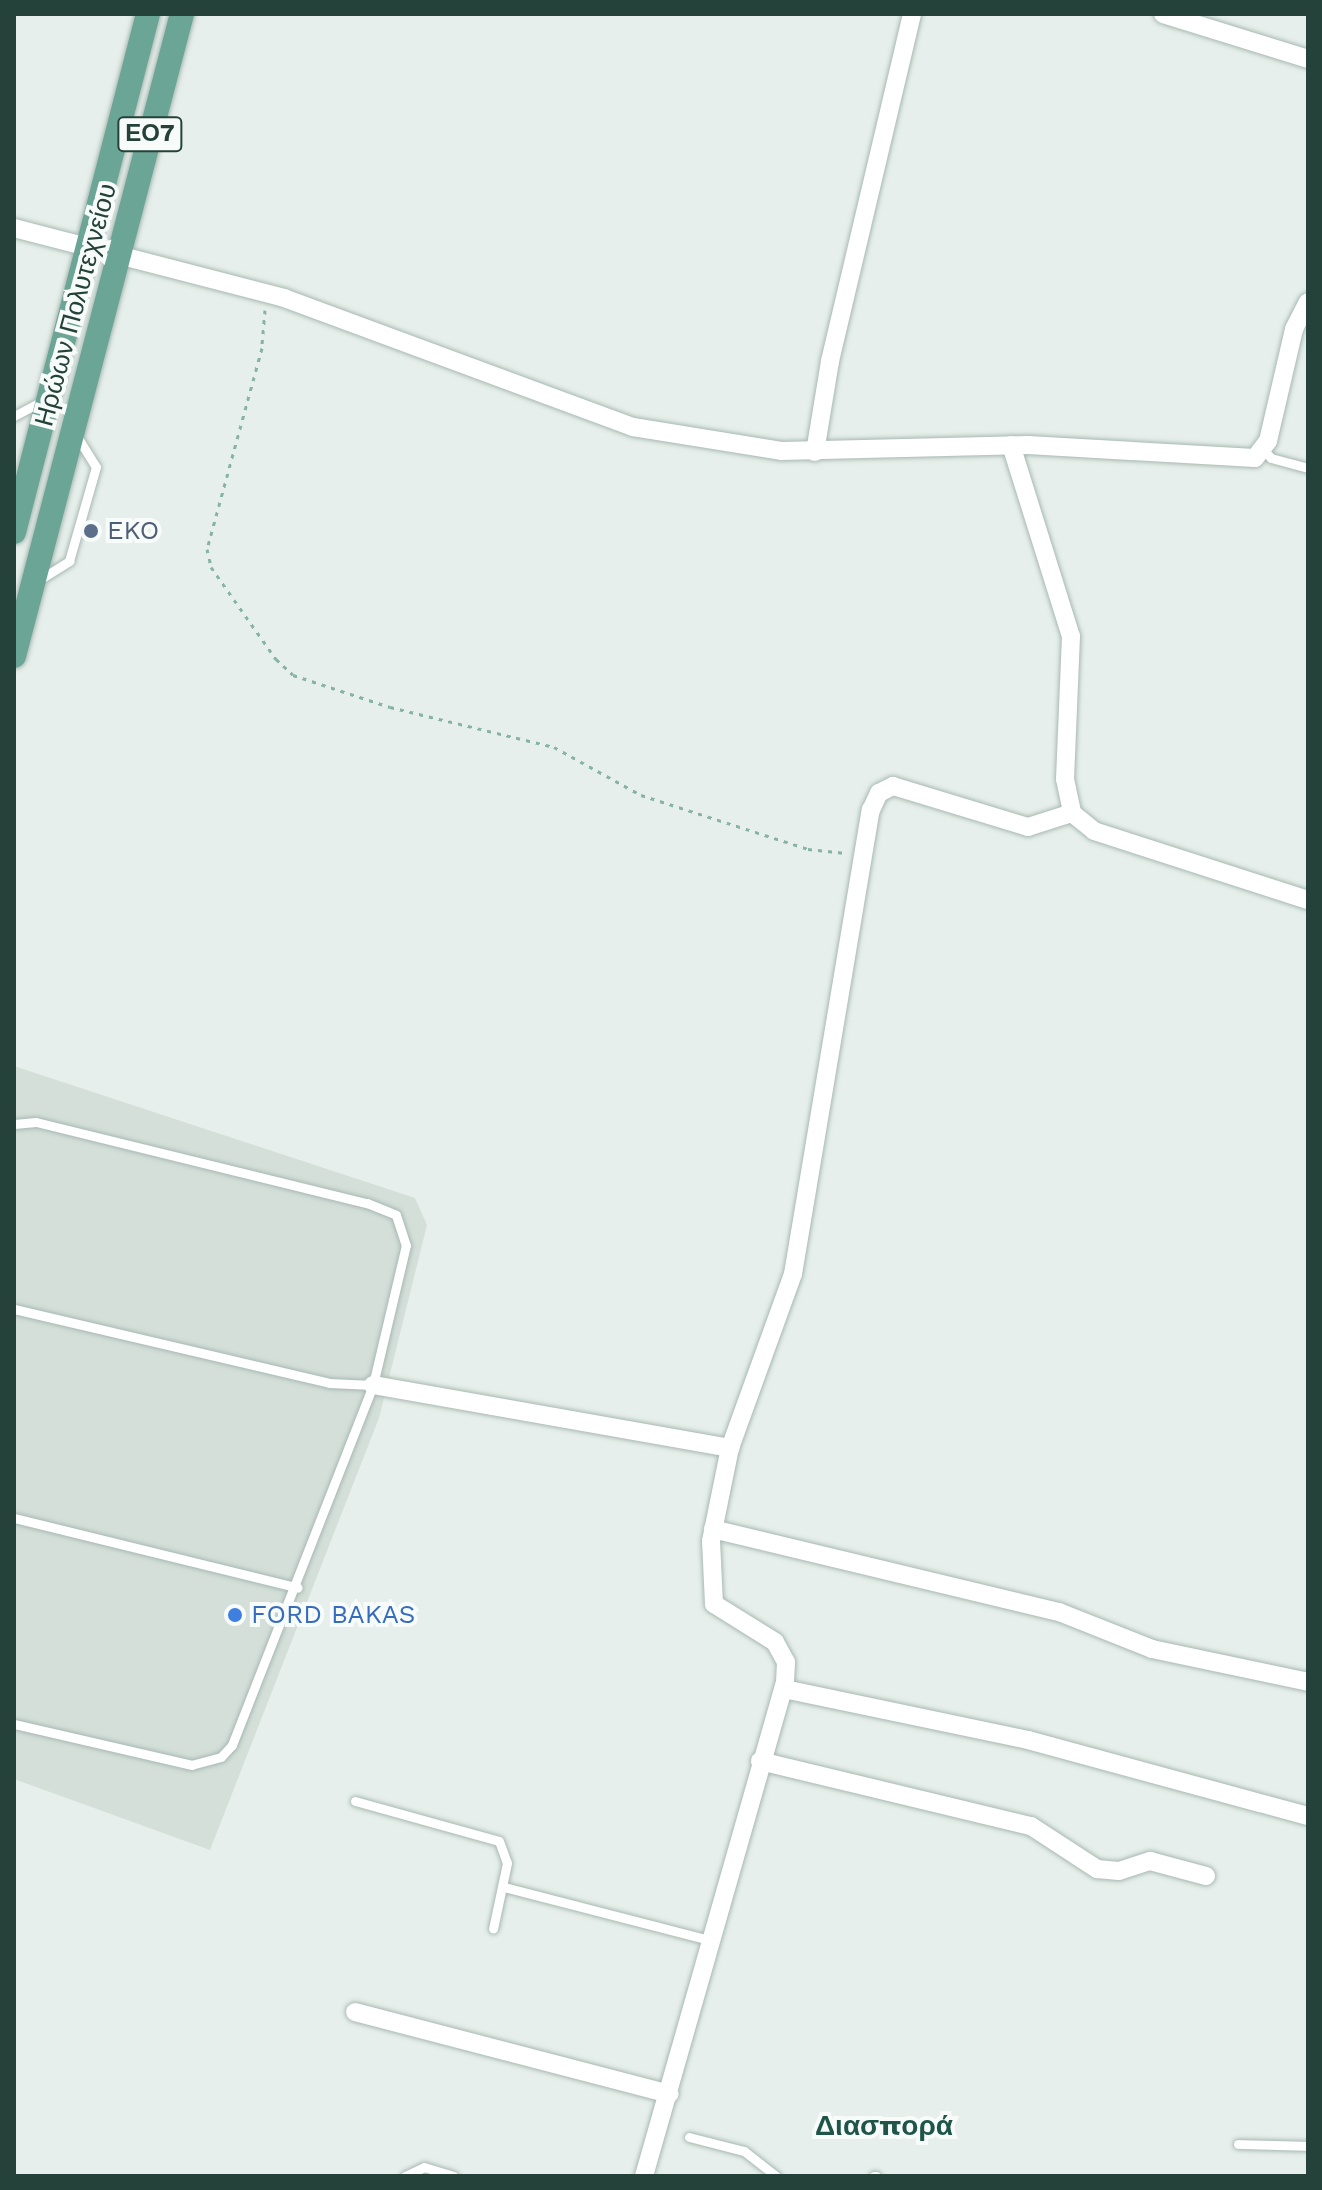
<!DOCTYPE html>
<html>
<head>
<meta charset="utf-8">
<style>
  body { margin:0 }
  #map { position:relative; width:1322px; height:2190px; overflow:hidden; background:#e6efeb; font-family:"Work Sans",sans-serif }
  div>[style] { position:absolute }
  .built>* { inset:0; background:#d4dfda }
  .path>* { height:3px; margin-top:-1.5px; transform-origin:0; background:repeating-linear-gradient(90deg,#86b3a5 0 4px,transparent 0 10px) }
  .roads { filter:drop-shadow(0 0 2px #a8b8b2) drop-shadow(0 0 2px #a8b8b2) }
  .lane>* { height:9px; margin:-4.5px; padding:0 4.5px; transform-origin:4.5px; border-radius:4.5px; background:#fff }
  .street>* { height:18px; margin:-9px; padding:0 9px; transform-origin:9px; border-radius:9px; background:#fff }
  .primary>* { height:24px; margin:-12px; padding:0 12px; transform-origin:12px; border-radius:12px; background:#6aa596 }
  .dots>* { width:22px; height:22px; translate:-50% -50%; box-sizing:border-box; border:4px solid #f7fbf9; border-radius:50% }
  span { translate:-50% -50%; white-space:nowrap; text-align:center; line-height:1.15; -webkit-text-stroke:8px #f7fbf9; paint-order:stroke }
  .shield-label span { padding:2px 6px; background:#f7fbf9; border:2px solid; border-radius:6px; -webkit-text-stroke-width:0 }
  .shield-label { font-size:24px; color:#24423a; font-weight:700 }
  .street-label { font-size:26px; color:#24423a }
  .service-label { font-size:26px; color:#4e5e75 }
  .left { translate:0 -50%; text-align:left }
  .shop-label { font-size:26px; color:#366cbe }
  .neighbourhood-label { font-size:28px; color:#1f5548; font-weight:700 }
  .frame { position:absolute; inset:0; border:16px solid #24423a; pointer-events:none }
</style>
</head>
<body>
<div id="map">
  <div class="built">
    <i style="clip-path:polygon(14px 1066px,415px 1198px,427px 1225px,379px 1418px,210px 1850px,14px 1779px)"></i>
  </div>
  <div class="path">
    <i style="left:265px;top:310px;width:38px;rotate:95deg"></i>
    <i style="left:262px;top:348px;width:208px;rotate:105.3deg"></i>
    <i style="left:207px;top:549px;width:18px;rotate:77deg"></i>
    <i style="left:211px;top:567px;width:113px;rotate:54.8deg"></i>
    <i style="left:276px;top:659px;width:23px;rotate:43deg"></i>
    <i style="left:293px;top:675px;width:102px;rotate:18.3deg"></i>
    <i style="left:390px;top:707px;width:169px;rotate:13.7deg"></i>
    <i style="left:554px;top:747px;width:99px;rotate:28.9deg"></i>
    <i style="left:641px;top:795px;width:176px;rotate:17.9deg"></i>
    <i style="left:808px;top:849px;width:38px;rotate:6deg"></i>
  </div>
  <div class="roads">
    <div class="lane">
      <i style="left:14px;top:416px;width:32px;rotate:-28deg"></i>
      <i style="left:1263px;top:449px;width:12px;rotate:48deg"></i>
      <i style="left:1271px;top:458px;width:38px;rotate:15deg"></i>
      <i style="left:39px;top:580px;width:36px;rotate:-32deg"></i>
      <i style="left:69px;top:561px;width:98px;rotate:-74deg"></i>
      <i style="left:96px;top:467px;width:36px;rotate:-122deg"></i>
      <i style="left:14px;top:1124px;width:22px;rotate:-5deg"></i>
      <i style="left:36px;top:1122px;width:341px;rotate:13.8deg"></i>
      <i style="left:367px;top:1203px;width:31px;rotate:22deg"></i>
      <i style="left:396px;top:1215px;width:32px;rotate:72deg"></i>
      <i style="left:406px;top:1245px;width:144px;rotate:103.3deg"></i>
      <i style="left:373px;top:1385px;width:387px;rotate:111.4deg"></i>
      <i style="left:232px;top:1745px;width:16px;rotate:133deg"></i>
      <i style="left:221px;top:1757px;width:30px;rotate:165deg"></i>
      <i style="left:192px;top:1765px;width:183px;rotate:-167deg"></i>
      <i style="left:14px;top:1309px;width:324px;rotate:13.2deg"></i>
      <i style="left:329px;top:1383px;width:44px;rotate:2.6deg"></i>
      <i style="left:14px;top:1518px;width:292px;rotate:13.8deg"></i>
      <i style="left:355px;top:1801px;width:149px;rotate:15.5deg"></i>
      <i style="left:499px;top:1841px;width:23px;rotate:70deg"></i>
      <i style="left:507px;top:1863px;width:67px;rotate:102deg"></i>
      <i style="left:504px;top:1887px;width:212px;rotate:14.5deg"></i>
      <i style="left:689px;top:2137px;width:57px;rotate:14.3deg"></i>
      <i style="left:744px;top:2151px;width:41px;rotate:38deg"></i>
      <i style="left:1238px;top:2144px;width:70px;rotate:1.6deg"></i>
      <i style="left:405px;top:2176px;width:21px;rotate:-25deg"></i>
      <i style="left:424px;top:2167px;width:31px;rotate:17deg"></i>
      <i style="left:874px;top:2176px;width:2px"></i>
    </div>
    <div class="street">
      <i style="left:1163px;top:14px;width:152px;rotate:17.2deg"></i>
      <i style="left:14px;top:228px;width:279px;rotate:14.5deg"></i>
      <i style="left:284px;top:298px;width:372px;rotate:20.3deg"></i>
      <i style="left:633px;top:427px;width:150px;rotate:9.2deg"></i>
      <i style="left:781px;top:451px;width:247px;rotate:-1.4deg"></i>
      <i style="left:1028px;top:445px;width:227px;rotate:3.3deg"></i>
      <i style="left:1255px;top:458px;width:21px;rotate:-53deg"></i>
      <i style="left:1268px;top:441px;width:115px;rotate:-76.9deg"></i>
      <i style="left:1294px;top:329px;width:30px;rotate:-63deg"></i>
      <i style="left:1011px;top:445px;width:200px;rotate:72.6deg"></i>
      <i style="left:1071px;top:636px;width:143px;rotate:92.4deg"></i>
      <i style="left:1065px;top:779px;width:35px;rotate:78deg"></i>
      <i style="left:1072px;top:813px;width:28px;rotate:39deg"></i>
      <i style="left:1094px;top:831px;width:225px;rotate:17.9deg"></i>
      <i style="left:815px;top:452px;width:92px;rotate:-80.6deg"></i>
      <i style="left:830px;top:361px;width:357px;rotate:-76.7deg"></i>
      <i style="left:373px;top:1385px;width:363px;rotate:10deg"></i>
      <i style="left:713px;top:1529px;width:356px;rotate:13.5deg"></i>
      <i style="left:1059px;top:1612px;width:100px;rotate:21.7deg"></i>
      <i style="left:1152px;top:1649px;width:159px;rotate:11.9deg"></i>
      <i style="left:784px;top:1689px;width:249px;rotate:11.8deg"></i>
      <i style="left:1028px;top:1740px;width:290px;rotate:15.2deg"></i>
      <i style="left:760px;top:1761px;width:279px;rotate:13.5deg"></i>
      <i style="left:1031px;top:1826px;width:79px;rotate:33.1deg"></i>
      <i style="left:1097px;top:1869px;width:22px;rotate:5deg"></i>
      <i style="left:1119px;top:1871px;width:33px;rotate:-18deg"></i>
      <i style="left:1150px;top:1861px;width:58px;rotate:15deg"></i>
      <i style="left:355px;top:2012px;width:325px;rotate:14.6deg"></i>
      <i style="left:644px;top:2176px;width:514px;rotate:-74.07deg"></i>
      <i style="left:785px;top:1682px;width:20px;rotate:-87deg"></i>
      <i style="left:786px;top:1662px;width:23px;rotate:-119deg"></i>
      <i style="left:775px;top:1642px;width:72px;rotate:-148.1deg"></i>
      <i style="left:714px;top:1604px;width:63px;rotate:-92.7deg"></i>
      <i style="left:711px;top:1541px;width:95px;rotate:-78.5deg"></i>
      <i style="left:730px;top:1448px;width:185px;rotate:-70.1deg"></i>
      <i style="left:793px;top:1274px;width:471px;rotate:-80.5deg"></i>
      <i style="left:871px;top:810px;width:19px;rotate:-65deg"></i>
      <i style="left:879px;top:793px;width:16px;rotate:-27deg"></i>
      <i style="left:893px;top:786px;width:141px;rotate:16.9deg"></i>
      <i style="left:1028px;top:827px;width:46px;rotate:-17.7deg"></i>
    </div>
    <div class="primary">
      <i style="left:14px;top:532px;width:535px;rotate:-75.5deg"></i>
      <i style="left:14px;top:656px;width:664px;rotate:-75.34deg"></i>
    </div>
  </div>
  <div class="dots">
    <i style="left:91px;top:531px;background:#5c6f8a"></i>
    <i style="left:235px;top:1615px;background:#3f7fe0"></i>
  </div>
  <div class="shield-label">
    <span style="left:150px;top:134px">ΕΟ7</span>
  </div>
  <div class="street-label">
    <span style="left:76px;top:305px;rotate:-75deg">Ηρώων Πολυτεχνείου</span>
  </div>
  <div class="service-label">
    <span class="left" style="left:107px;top:531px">EKO</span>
  </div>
  <div class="shop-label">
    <span class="left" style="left:251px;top:1615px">FORD BAKAS</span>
  </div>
  <div class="neighbourhood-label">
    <span style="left:884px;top:2126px">Διασπορά</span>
  </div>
  <div class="frame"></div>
</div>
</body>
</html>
